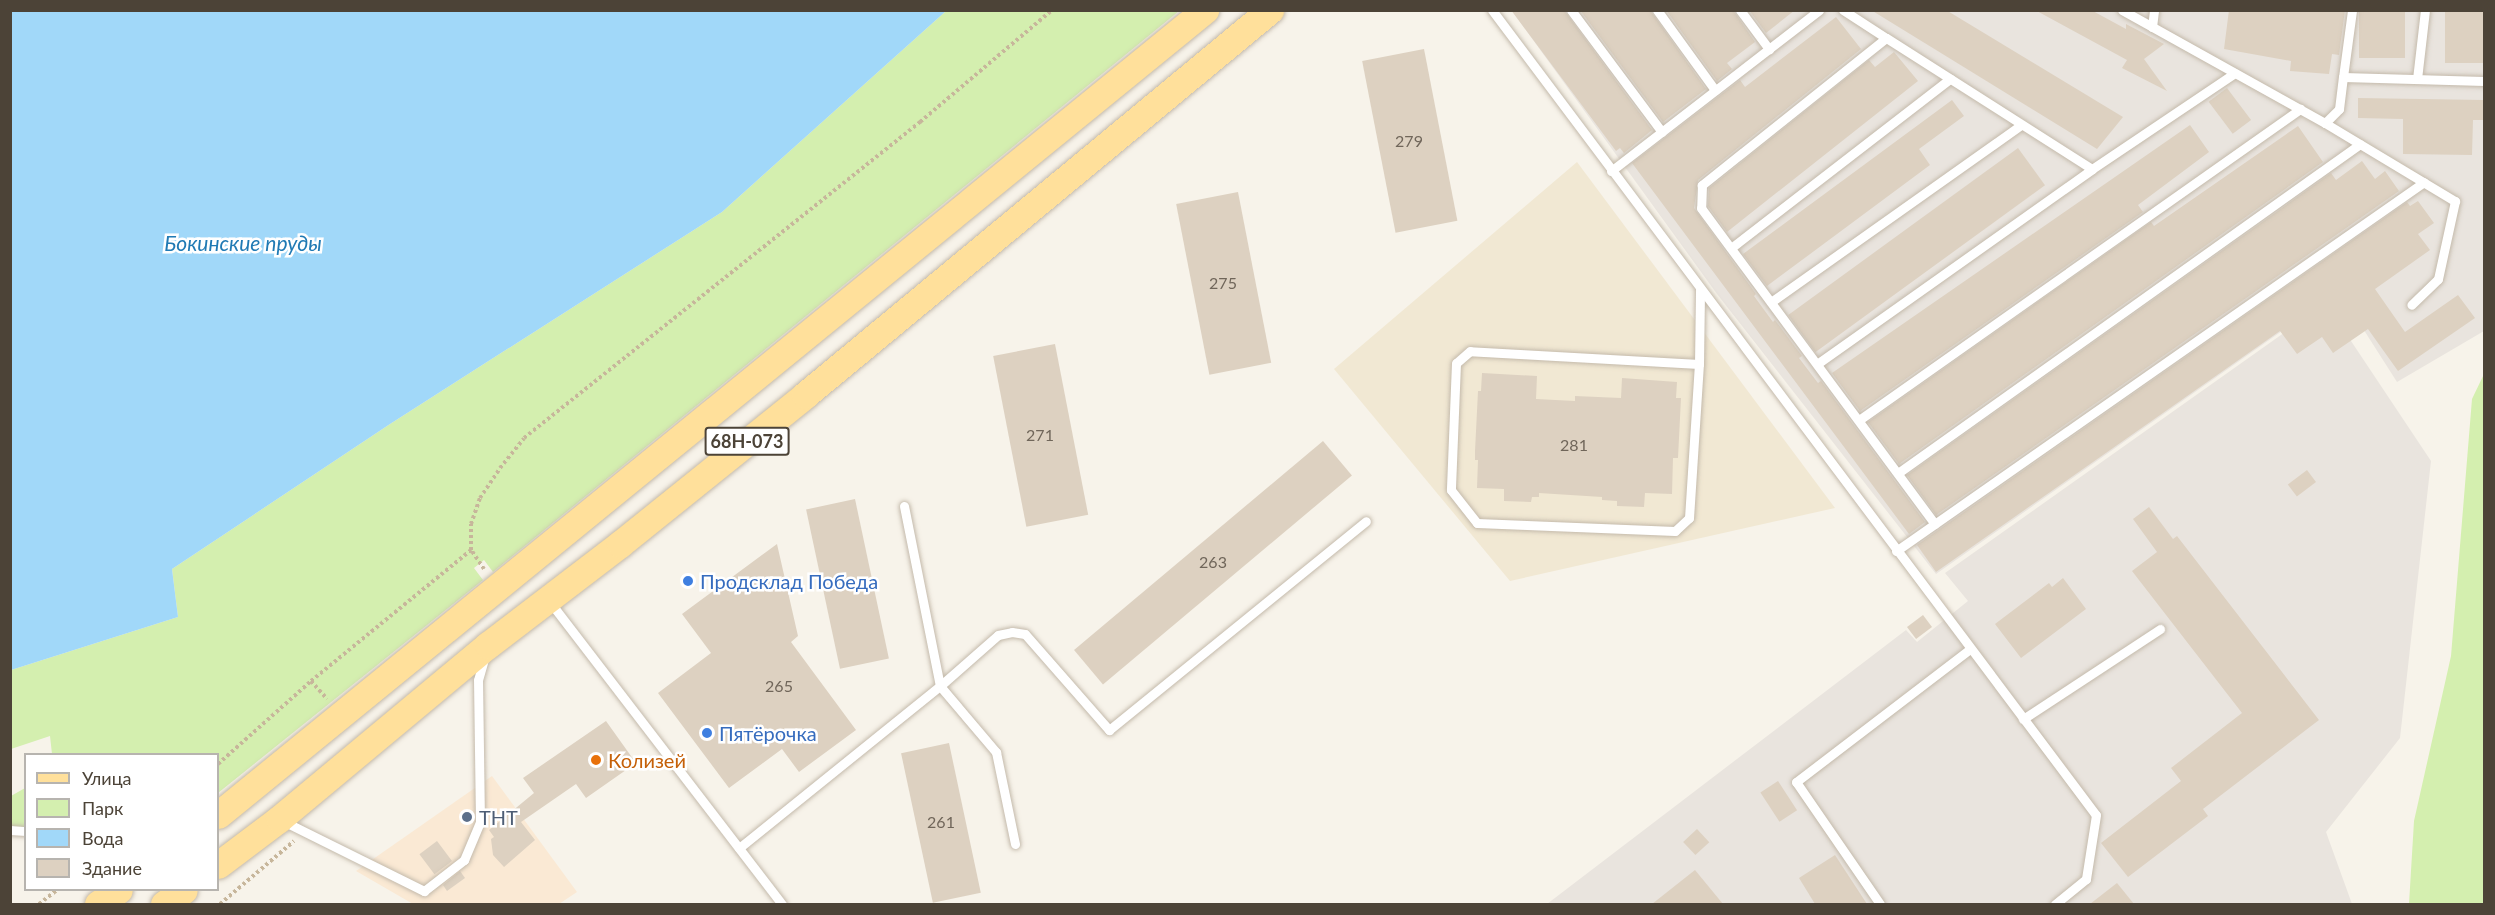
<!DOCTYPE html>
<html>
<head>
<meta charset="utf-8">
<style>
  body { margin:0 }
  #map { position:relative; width:2495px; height:915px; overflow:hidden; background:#f7f3ea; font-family:Lato,sans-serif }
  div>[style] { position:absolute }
  .commercial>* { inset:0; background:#fae9d4 }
  .industrial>* { inset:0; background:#e9e4de }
  .education>* { inset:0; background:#f1e8d3 }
  .green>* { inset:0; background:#d4efaf }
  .water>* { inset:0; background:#a1d8f9 }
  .building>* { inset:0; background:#ddd1c1; transform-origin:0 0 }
  .path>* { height:4px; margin-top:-2px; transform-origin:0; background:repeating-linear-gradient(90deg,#c7b69b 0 3px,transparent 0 6px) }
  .roads { filter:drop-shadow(0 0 2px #c4baab) drop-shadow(0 0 2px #c4baab) }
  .lane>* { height:9px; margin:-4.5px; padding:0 4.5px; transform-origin:4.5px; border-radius:4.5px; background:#fff }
  .primary>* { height:27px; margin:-13.5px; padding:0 13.5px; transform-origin:13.5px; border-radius:13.5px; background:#ffe09b }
  .dots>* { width:16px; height:16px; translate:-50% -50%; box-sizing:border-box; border:3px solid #fff; border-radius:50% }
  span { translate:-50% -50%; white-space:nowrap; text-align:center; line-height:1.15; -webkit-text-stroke:5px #fff; paint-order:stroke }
  .number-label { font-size:16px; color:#70665a }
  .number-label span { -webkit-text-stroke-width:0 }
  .shield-label span { padding:2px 4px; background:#fff; border:2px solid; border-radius:4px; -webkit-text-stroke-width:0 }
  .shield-label { font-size:18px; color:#4c4337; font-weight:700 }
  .shop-label { font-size:20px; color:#366cbe }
  .left { translate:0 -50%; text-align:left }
  .food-label { font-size:20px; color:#c56008 }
  .service-label { font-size:20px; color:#4e5e75 }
  .water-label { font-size:21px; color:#207ab4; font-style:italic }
  .frame { position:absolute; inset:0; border:12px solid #4c4337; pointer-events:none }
  .legend { position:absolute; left:24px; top:753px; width:195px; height:138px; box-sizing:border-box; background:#fff; border:2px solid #b7b4af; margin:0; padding:8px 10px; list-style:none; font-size:18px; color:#4c4337 }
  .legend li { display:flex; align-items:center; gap:12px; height:30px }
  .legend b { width:30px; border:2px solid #b7b4af }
</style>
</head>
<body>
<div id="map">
  <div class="commercial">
    <i style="clip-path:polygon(492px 776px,577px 892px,559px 904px,413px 904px,356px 871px)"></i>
  </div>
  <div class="industrial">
    <i style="clip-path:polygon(1512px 11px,2484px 11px,2484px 331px,2397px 382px,2339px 291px,1936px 574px,1717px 294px)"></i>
    <i style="clip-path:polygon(2322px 306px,2329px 308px,2431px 461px,2400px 738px,2326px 832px,2352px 904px,1547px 904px,1906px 630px,1917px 642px,1968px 601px,1945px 573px)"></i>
  </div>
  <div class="education">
    <i style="clip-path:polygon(1577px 162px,1835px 508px,1510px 581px,1334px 369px)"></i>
  </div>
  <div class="green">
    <i style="clip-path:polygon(946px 11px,1179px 11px,493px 572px,484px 560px,474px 568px,483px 580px,218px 793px,218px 754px,52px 754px,50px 736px,11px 749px,11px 670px,178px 617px,172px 569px,390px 424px,722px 212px)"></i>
    <i style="clip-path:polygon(2484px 374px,2484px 904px,2409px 904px,2414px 821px,2451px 656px,2472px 399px)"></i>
    <i style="clip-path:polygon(25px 788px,25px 830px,11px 831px,11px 796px)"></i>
  </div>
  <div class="water">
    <i style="clip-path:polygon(11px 10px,946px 10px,946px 11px,722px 212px,390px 424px,172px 569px,178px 617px,11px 670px)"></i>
  </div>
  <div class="building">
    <i style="clip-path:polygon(1511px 10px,1564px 10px,1652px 130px,1624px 153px,1620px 148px,1616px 151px)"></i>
    <i style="clip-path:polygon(1580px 10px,1650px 10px,1706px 89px,1663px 122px)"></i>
    <i style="clip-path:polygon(1666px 10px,1733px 10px,1755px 42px,1727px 63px,1732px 69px,1717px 81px)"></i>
    <i style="clip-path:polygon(1749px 10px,1795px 10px,1766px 33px)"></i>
    <i style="clip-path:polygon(1871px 10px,1946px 10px,2123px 117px,2097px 149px)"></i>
    <i style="clip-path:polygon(2035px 10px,2091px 10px,2126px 29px,2126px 24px,2164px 44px,2144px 59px,2167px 91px,2122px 68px,2127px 60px)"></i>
    <i style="clip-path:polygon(2229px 10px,2345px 10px,2339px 55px,2332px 54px,2329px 74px,2290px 71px,2291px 61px,2224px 49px)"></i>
    <i style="left:2359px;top:10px;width:46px;height:48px"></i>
    <i style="left:2445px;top:10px;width:39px;height:53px"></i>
    <i style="clip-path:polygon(1836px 17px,1861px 49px,1698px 180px,1694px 208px,1756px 294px,1754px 296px,1773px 322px,1775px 320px,1802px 356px,1799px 358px,1818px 383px,1821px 381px,1925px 522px,1909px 534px,1632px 163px,1740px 80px,1745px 87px)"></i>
    <i style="left:1424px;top:49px;width:175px;height:63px;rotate:79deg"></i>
    <i style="clip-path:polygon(1894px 52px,1918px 81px,1727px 232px,1708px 206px,1709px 188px,1869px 60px,1875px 67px)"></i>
    <i style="left:2227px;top:88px;width:40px;height:23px;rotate:53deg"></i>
    <i style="clip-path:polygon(2358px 98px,2484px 100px,2484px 120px,2473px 120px,2472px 155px,2403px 154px,2403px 119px,2358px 118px)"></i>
    <i style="clip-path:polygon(1952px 100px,1964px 116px,1919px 149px,1930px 165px,1767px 286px,1743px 254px)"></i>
    <i style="clip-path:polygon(2190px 125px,2209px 152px,2138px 205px,2143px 212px,1860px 411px,1832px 373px)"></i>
    <i style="clip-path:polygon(2298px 126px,2323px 162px,1899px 464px,1868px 422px,2151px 222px,2154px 226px)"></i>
    <i style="left:2018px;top:148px;width:46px;height:284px;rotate:54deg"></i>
    <i style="clip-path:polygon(2362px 161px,2375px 179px,2385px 171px,2399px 191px,1936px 515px,1907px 475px,2331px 173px,2336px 180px)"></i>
    <i style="left:1238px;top:192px;width:174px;height:63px;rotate:79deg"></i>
    <i style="clip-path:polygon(2418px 201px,2434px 223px,2418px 234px,2430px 250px,2375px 289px,2405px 332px,2458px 295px,2475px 318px,2398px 371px,2368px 329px,2333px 353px,2322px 337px,2297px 354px,2280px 331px,1936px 572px,1917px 545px,2407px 202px,2410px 206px)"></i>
    <i style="left:1055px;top:344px;width:174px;height:63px;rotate:79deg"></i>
    <i style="clip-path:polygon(1482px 373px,1537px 376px,1536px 399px,1575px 401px,1575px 396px,1621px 398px,1622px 378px,1677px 382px,1676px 398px,1681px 398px,1678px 458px,1673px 458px,1672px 494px,1645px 493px,1644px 507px,1617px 506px,1617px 501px,1602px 500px,1602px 497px,1539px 493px,1539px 497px,1532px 497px,1531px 502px,1504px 501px,1504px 489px,1477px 488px,1478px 460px,1475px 460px,1475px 451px,1478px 391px,1481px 391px)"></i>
    <i style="left:1323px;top:441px;width:45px;height:325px;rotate:50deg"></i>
    <i style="left:2307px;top:470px;width:15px;height:24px;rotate:53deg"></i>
    <i style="left:855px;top:499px;width:163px;height:50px;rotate:78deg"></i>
    <i style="clip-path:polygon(2149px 507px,2173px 539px,2177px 536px,2319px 720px,2203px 809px,2208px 816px,2128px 877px,2101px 843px,2181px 781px,2171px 768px,2242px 713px,2132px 571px,2157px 552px,2133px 519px)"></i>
    <i style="clip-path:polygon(777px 544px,798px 636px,791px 642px,856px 730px,799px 772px,782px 749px,729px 788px,658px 693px,711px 653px,682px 614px)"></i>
    <i style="clip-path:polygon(2063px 578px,2086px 609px,2021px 658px,1995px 624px,2049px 583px,2052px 587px)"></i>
    <i style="left:1923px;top:615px;width:15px;height:20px;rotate:53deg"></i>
    <i style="clip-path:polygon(606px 721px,636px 763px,586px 798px,576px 784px,521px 822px,535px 840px,504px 867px,493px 855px,491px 839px,494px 837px,489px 830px,534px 793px,523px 778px)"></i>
    <i style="left:949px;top:743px;width:153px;height:49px;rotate:78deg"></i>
    <i style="left:1778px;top:781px;width:35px;height:21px;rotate:57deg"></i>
    <i style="left:1697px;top:829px;width:18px;height:19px;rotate:47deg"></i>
    <i style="left:437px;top:841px;width:25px;height:22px;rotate:53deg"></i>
    <i style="clip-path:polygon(1835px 855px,1867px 904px,1815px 904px,1799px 878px)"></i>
    <i style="clip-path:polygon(1695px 870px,1723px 904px,1652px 904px)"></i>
    <i style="clip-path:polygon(460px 871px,465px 878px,447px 891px,443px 885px)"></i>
    <i style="clip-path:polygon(2117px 883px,2134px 904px,2090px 904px)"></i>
  </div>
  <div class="path">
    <i style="left:484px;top:569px;width:23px;rotate:-124deg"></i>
    <i style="left:471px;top:550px;width:26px;rotate:-90deg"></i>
    <i style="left:471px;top:524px;width:28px;rotate:-71deg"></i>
    <i style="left:480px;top:498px;width:36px;rotate:-56deg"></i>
    <i style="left:500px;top:468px;width:38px;rotate:-51deg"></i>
    <i style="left:524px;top:438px;width:507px;rotate:-38.59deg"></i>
    <i style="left:920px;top:122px;width:173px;rotate:-40.3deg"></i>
    <i style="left:311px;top:681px;width:24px;rotate:48deg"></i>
    <i style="left:218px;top:764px;width:125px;rotate:-41.7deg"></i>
    <i style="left:311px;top:681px;width:207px;rotate:-39.3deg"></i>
    <i style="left:39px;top:904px;width:23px;rotate:-38deg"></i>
    <i style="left:220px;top:904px;width:97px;rotate:-40.4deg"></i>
  </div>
  <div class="roads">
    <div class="lane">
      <i style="left:1492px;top:10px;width:1006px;rotate:53.12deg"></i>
      <i style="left:2096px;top:815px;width:65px;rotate:98.9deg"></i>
      <i style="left:2086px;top:879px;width:40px;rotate:141deg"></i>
      <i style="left:1571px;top:10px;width:152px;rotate:53.3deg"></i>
      <i style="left:1657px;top:10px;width:99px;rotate:54.1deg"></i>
      <i style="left:1740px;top:10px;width:49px;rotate:53.4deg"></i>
      <i style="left:1843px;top:10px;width:51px;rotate:33.1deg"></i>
      <i style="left:1886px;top:38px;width:236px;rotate:141.4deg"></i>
      <i style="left:1702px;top:185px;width:23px;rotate:92deg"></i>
      <i style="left:1701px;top:208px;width:393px;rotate:53.5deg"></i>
      <i style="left:2122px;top:10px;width:232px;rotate:29.1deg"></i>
      <i style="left:2325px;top:123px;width:20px;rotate:-45deg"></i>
      <i style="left:2339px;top:109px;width:32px;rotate:-83deg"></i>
      <i style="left:2343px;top:77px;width:141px;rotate:1.6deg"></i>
      <i style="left:2152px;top:27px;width:17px;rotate:-83deg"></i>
      <i style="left:2343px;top:77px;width:68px;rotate:-82.3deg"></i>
      <i style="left:2417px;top:79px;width:69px;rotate:-83.4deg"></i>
      <i style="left:2325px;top:123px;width:152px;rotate:31deg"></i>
      <i style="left:2455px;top:201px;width:80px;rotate:102.3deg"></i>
      <i style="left:2438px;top:279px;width:37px;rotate:136deg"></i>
      <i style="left:2092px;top:169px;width:172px;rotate:-33.9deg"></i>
      <i style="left:1611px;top:171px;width:263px;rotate:-37.7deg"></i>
      <i style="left:1731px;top:248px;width:277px;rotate:-37.7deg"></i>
      <i style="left:1771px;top:302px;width:306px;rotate:-35.3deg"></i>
      <i style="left:1699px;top:364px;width:229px;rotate:-176.8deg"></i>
      <i style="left:1470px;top:351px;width:18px;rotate:139deg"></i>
      <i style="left:1456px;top:363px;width:127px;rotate:92.3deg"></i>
      <i style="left:1451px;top:490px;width:42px;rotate:51.8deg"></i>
      <i style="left:1477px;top:523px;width:198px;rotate:2.3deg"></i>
      <i style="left:1675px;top:531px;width:19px;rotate:-43deg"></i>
      <i style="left:1689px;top:518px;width:154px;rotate:-86.3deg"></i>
      <i style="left:1699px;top:364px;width:75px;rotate:-89.2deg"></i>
      <i style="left:1817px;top:364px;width:337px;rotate:-35.3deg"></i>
      <i style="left:2092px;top:169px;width:244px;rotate:-147.5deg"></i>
      <i style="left:1859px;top:420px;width:540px;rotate:-35.19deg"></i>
      <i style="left:1898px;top:473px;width:567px;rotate:-35.46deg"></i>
      <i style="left:904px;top:506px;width:184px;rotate:78.7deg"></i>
      <i style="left:940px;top:686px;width:77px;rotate:-41.3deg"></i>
      <i style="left:998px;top:635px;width:14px;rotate:-12deg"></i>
      <i style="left:1012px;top:632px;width:13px;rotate:9deg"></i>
      <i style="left:1025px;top:634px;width:128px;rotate:48.8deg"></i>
      <i style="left:1109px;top:730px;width:331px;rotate:-39.1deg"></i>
      <i style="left:1896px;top:551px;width:644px;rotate:-34.95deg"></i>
      <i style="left:550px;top:602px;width:381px;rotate:52.5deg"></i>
      <i style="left:2023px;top:719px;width:164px;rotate:-33.3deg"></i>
      <i style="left:281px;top:820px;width:160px;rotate:26.4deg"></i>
      <i style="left:424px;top:891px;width:51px;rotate:-37.8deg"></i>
      <i style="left:464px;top:860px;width:41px;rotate:-67.2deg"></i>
      <i style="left:480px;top:822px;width:142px;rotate:-90.8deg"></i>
      <i style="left:478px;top:680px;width:25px;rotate:-74deg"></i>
      <i style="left:10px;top:830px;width:16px;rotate:4deg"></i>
      <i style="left:739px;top:848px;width:258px;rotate:-38.9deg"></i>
      <i style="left:940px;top:686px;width:87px;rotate:49.7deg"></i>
      <i style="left:996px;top:752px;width:94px;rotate:78.3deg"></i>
      <i style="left:1880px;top:904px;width:148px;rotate:-124.5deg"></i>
      <i style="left:1796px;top:782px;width:219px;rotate:-37.4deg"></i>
    </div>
    <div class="primary">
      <i style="left:218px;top:815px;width:1274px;rotate:-39.2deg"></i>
      <i style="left:218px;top:865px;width:76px;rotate:-37deg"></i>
      <i style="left:279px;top:819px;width:272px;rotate:-39.8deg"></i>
      <i style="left:488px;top:645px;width:166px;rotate:-37.4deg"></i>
      <i style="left:620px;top:544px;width:238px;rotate:-38.8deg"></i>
      <i style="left:805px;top:395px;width:604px;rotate:-39.62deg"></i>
      <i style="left:98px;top:904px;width:25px;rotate:-34deg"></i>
      <i style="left:164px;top:904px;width:24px;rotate:-35deg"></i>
    </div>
  </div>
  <div class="dots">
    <i style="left:688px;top:581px;background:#3f7fe0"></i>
    <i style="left:707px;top:733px;background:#3f7fe0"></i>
    <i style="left:596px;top:760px;background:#e8710a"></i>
    <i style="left:467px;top:817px;background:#5c6f8a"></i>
  </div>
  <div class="number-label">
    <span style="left:1409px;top:141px">279</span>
    <span style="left:1223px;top:283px">275</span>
    <span style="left:1040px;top:435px">271</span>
    <span style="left:1574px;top:445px">281</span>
    <span style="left:1213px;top:562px">263</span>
    <span style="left:779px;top:686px">265</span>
    <span style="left:941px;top:822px">261</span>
  </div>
  <div class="shield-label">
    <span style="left:747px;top:441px">68Н-073</span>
  </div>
  <div class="shop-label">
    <span class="left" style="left:700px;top:581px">Продсклад Победа</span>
    <span class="left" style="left:719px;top:733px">Пятёрочка</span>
  </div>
  <div class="food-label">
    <span class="left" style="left:608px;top:760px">Колизей</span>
  </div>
  <div class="service-label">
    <span class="left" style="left:479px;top:817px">ТНТ</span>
  </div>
  <div class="water-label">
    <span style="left:243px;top:243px">Бокинские пруды</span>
  </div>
  <div class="frame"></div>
  <ul class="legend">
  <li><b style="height:8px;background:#ffe09b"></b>Улица</li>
  <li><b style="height:16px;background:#d4efaf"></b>Парк</li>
  <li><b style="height:16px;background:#a1d8f9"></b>Вода</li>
  <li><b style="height:16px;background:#ddd1c1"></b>Здание</li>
  </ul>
</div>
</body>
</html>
